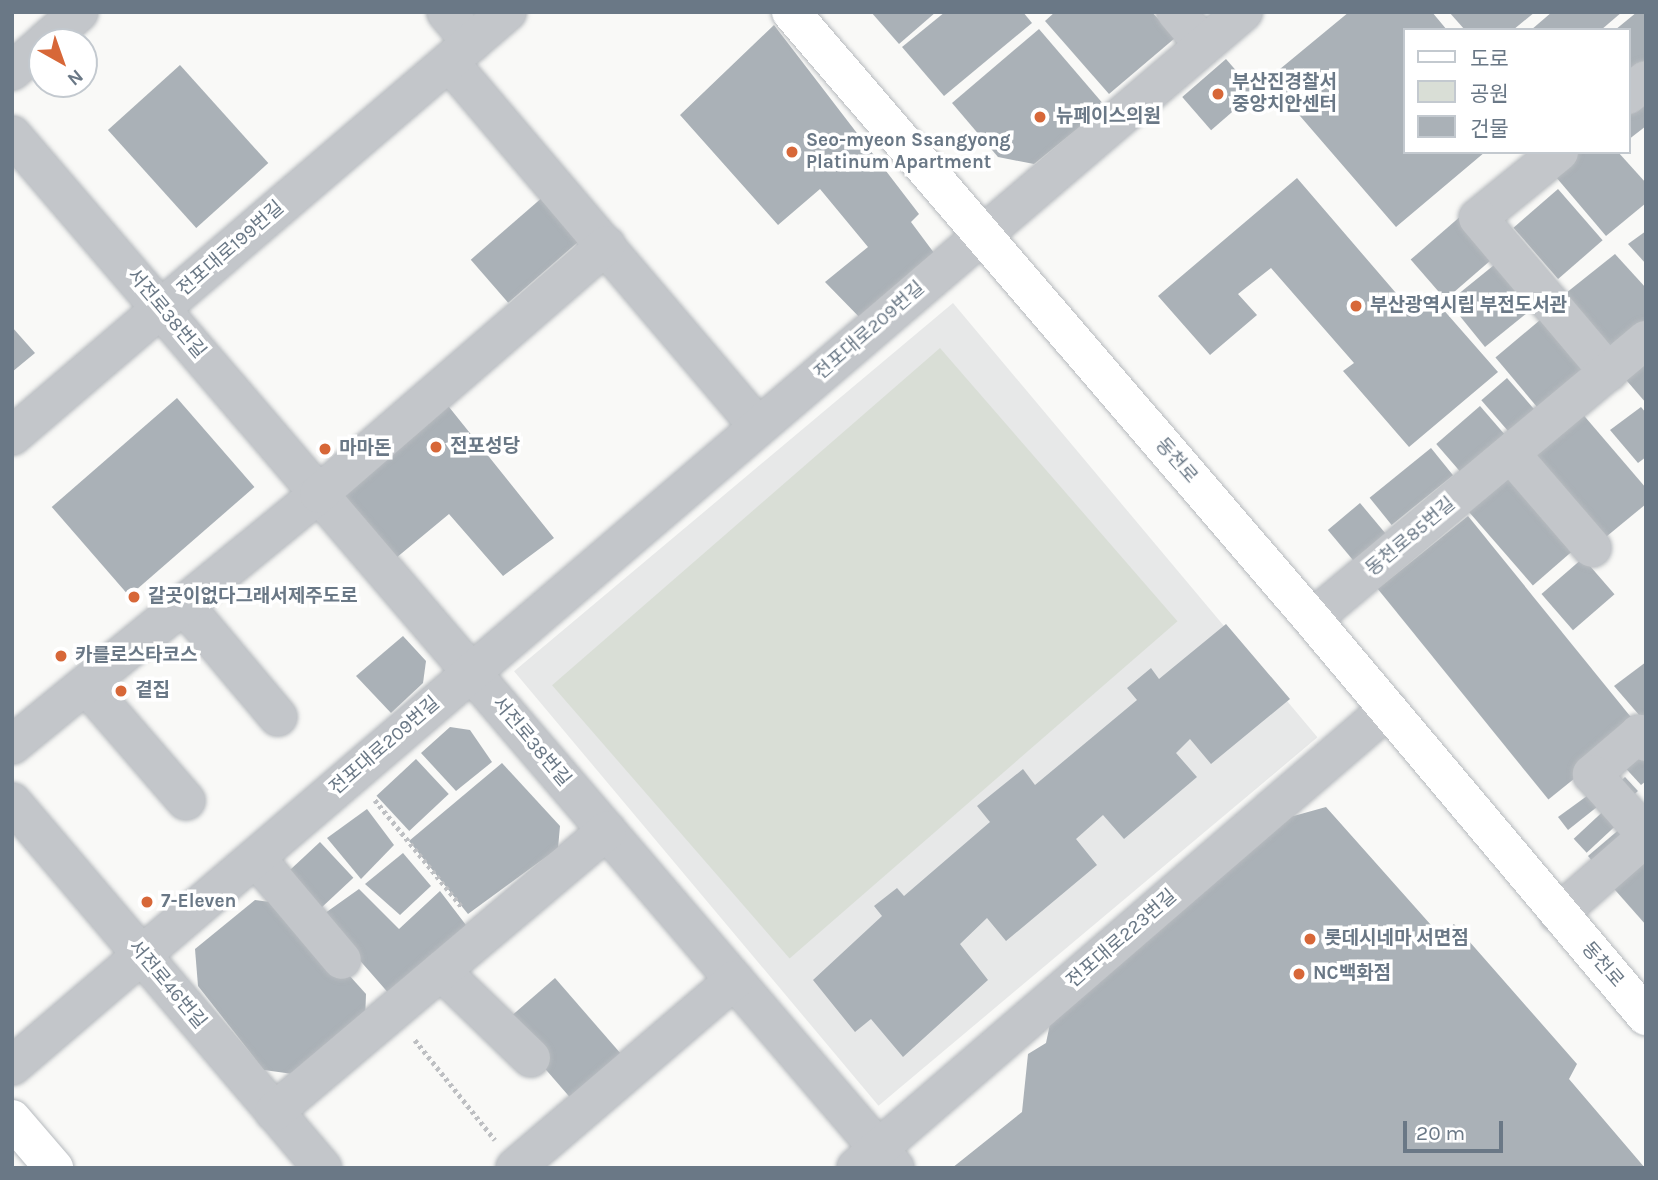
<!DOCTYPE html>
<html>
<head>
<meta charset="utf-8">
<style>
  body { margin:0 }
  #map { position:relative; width:1658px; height:1180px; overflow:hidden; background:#f9f9f7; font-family:Karla,"Noto Sans KR",sans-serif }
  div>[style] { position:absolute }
  .built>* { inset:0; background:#e7e8e8; transform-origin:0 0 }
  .green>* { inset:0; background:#d9ded6; transform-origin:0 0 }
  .building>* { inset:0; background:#aab1b7; transform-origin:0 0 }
  .path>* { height:4.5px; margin-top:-2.25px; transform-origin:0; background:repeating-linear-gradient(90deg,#bdbfc2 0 3.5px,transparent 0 7px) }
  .roads { filter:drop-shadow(0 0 2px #b6babe) drop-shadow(0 0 2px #b6babe) }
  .minor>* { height:38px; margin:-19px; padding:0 19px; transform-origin:19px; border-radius:19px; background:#c3c6ca }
  .major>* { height:38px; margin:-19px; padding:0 19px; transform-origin:19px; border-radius:19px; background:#fff }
  .dots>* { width:19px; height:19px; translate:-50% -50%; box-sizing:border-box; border:4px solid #fff; border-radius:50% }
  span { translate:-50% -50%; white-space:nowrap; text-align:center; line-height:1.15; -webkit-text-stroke:7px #fff; paint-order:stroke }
  .poi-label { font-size:19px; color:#6a7886; font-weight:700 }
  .left { translate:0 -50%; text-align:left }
  .street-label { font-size:19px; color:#6a7886 }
  .frame { position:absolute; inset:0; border:14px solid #6a7886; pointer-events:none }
  .legend { position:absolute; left:1403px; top:28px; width:228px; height:126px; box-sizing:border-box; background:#fff; border:2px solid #c3c9cf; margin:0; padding:9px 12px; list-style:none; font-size:21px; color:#6a7886 }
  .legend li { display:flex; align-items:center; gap:14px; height:35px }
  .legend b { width:35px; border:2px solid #c3c9cf }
  .north { position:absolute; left:28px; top:28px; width:70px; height:70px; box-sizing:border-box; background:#fff; border:2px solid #c3c9cf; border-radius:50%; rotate:140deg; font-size:19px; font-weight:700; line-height:28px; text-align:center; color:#6a7886 }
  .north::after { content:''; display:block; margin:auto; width:24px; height:32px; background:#d76738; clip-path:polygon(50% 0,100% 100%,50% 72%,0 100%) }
  .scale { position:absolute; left:1403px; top:1121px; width:100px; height:32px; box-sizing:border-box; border:4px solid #6a7886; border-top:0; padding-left:9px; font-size:21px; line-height:24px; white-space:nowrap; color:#6a7886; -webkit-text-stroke:5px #fff; paint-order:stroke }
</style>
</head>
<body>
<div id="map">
  <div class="built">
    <i style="left:953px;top:303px;width:567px;height:573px;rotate:50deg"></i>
  </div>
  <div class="green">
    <i style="left:940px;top:348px;width:362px;height:514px;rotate:49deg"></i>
  </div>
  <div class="building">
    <i style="clip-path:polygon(871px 12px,936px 12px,899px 44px)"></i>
    <i style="clip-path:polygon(945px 12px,1023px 12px,1032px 23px,944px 96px,902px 47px)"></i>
    <i style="clip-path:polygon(1055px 12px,1152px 12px,1175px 38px,1109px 94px,1045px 21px)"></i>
    <i style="clip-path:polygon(1349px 12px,1432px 12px,1447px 30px,1404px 30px,1404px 152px,1485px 152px,1396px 227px,1268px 79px)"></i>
    <i style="clip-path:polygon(1449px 12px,1535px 12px,1513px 30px,1465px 30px)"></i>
    <i style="clip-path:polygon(1552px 12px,1622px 12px,1601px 30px,1531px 30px)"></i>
    <i style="clip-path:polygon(1637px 12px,1646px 12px,1646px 64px,1628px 78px,1628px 30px,1615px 30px)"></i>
    <i style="clip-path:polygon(774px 25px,919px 214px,911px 222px,940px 261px,867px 325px,825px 282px,868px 247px,820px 189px,778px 225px,680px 115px)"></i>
    <i style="clip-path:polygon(1039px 29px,1105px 106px,1034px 164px,998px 157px,952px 103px)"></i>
    <i style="left:1226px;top:59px;width:44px;height:58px;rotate:49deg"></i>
    <i style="left:180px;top:65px;width:132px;height:97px;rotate:48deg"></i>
    <i style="clip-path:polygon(1646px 89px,1646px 126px,1628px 140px,1628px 103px)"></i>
    <i style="clip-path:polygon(1573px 152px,1618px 152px,1646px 183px,1646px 203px,1606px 236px,1550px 170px)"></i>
    <i style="clip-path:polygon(1297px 178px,1414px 314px,1434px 299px,1498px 372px,1409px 447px,1343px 371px,1354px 363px,1271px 268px,1238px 294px,1257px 315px,1210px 355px,1158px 296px)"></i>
    <i style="left:1558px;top:189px;width:68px;height:59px;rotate:49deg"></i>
    <i style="left:544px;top:196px;width:57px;height:97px;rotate:49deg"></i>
    <i style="left:1462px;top:215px;width:53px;height:68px;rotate:49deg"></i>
    <i style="clip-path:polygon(1646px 231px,1646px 264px,1628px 244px)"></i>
    <i style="clip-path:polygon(1615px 254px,1646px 288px,1646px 326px,1607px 359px,1556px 301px)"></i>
    <i style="left:1499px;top:261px;width:58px;height:65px;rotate:51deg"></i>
    <i style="left:1546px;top:315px;width:67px;height:66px;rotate:50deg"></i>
    <i style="clip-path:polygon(12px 327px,35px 353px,12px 372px)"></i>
    <i style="clip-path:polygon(1646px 354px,1646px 403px,1621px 374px)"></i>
    <i style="left:1507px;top:378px;width:46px;height:34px;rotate:49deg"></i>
    <i style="left:177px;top:398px;width:118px;height:166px;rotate:49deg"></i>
    <i style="clip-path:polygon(445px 402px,554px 538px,503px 576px,449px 514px,396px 558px,338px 492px)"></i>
    <i style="left:1480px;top:406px;width:37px;height:58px;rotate:49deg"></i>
    <i style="clip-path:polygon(1641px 407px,1646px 413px,1646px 457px,1638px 463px,1610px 430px)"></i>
    <i style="clip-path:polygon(1580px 411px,1646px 488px,1646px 504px,1601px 541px,1527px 455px)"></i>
    <i style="left:1431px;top:448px;width:35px;height:79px;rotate:51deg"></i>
    <i style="left:1509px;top:471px;width:102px;height:57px;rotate:49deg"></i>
    <i style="left:1360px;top:503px;width:40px;height:42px;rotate:50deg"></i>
    <i style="left:1468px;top:516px;width:271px;height:116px;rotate:51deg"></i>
    <i style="left:1583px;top:558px;width:48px;height:55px;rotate:49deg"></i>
    <i style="clip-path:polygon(1226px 624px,1290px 699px,1211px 764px,1190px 739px,1176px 753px,1197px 777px,1124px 839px,1103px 815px,1076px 839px,1097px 865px,1006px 941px,987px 918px,960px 944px,988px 980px,903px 1057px,871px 1019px,855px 1032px,813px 980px,882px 916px,874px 906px,897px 888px,904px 896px,990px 822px,977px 806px,1023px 769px,1035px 785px,1137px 700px,1127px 688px,1151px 668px,1159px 679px)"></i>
    <i style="clip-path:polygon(403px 636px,426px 661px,423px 683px,391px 713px,356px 676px)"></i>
    <i style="clip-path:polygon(1646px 662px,1646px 723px,1614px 686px)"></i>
    <i style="clip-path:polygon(450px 727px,470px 730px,492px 762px,456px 791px,421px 753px)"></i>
    <i style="clip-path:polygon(1646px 750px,1646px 781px,1641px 785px,1619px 761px)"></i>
    <i style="left:416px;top:759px;width:48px;height:54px;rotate:47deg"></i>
    <i style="clip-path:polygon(502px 763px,560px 826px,558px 848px,468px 914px,409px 841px)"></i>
    <i style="left:1625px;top:777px;width:19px;height:16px;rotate:47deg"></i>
    <i style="clip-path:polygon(1598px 788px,1607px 799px,1568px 830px,1558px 817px)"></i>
    <i style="left:1611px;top:804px;width:19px;height:51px;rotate:47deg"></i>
    <i style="clip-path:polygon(1326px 807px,1439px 934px,1454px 924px,1577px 1064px,1569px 1079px,1645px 1168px,952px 1168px,1022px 1112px,1028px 1054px,1046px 1043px,1052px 1014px,1290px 817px)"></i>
    <i style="clip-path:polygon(367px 809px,394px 845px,361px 879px,327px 838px)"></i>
    <i style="clip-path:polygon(1628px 822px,1598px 868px,1588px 856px)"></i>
    <i style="left:320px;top:842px;width:49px;height:48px;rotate:47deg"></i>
    <i style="clip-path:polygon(1646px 851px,1646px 925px,1608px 882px)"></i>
    <i style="clip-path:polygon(403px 853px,431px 886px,400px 915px,365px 884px)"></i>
    <i style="clip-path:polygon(359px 889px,399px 929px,440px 891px,469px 929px,391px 996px,321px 916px)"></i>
    <i style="clip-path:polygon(255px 900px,285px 904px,366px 994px,365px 1021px,300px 1075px,264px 1070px,198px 986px,195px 949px)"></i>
    <i style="left:555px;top:978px;width:108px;height:67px;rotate:49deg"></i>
  </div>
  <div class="path">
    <i style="left:375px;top:800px;width:138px;rotate:50.9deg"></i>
    <i style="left:415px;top:1040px;width:128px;rotate:51.3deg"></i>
  </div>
  <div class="roads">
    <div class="minor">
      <i style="left:446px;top:12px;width:40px;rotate:50deg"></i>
      <i style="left:1176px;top:12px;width:43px;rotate:49.7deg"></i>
      <i style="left:45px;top:42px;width:45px;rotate:-41.4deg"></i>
      <i style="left:449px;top:62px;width:478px;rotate:49.7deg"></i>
      <i style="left:12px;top:71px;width:40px;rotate:-41deg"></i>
      <i style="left:1628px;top:95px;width:23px;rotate:-40deg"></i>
      <i style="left:12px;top:135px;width:1359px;rotate:49.48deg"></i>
      <i style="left:1559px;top:152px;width:104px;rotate:140.8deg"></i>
      <i style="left:1478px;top:218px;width:202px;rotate:49.8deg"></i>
      <i style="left:12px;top:436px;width:652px;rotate:-40.58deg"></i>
      <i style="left:1511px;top:454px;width:124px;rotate:49.2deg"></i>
      <i style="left:184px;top:605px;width:146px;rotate:50deg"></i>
      <i style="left:1312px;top:619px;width:435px;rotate:-39.9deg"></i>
      <i style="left:86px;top:685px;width:153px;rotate:49.2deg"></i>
      <i style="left:1646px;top:742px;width:11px;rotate:-131deg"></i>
      <i style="left:1639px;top:734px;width:62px;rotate:139.6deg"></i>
      <i style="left:1592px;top:774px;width:81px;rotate:48.5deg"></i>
      <i style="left:12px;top:745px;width:397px;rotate:-39.3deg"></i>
      <i style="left:319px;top:494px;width:380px;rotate:-40.9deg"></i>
      <i style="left:12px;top:802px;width:480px;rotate:49.7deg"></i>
      <i style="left:256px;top:858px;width:133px;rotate:49.9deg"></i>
      <i style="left:1558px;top:914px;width:117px;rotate:-41.2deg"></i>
      <i style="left:441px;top:971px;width:125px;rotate:44deg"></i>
      <i style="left:12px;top:1066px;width:1621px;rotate:-40.57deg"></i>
      <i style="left:274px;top:1112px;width:436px;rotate:-40.2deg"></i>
      <i style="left:515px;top:1168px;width:289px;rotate:-40.6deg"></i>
      <i style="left:856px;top:1168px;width:703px;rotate:-40.79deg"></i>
    </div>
    <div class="major">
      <i style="left:791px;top:12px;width:800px;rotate:49.36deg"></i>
      <i style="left:1312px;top:619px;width:519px;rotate:49.93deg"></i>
      <i style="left:12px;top:1119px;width:65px;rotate:49.4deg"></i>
    </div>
  </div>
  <div class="dots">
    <i style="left:1218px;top:94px;background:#d76738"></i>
    <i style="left:1040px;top:117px;background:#d76738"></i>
    <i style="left:792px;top:152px;background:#d76738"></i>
    <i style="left:1356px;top:306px;background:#d76738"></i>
    <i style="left:436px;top:447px;background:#d76738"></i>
    <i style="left:325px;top:449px;background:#d76738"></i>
    <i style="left:134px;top:597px;background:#d76738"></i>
    <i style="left:61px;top:656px;background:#d76738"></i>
    <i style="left:121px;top:691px;background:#d76738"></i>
    <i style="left:147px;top:902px;background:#d76738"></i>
    <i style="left:1310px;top:939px;background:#d76738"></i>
    <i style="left:1299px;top:974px;background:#d76738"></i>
  </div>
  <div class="poi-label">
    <span class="left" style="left:1232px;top:94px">부산진경찰서<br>중앙치안센터</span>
    <span class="left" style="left:1056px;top:117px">뉴페이스의원</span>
    <span class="left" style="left:806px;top:152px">Seo-myeon Ssangyong<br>Platinum Apartment</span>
    <span class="left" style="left:1370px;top:306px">부산광역시립 부전도서관</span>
    <span class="left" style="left:450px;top:447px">전포성당</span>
    <span class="left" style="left:339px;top:449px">마마돈</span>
    <span class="left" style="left:148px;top:597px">갈곳이없다그래서제주도로</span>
    <span class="left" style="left:75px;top:656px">카를로스타코스</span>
    <span class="left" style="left:135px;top:691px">곁집</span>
    <span class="left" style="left:161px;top:902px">7-Eleven</span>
    <span class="left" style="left:1324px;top:939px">롯데시네마 서면점</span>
    <span class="left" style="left:1313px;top:974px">NC백화점</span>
  </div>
  <div class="street-label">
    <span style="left:231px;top:249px;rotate:-41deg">전포대로199번길</span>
    <span style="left:166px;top:314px;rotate:50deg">서전로38번길</span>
    <span style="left:870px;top:331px;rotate:-41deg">전포대로209번길</span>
    <span style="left:1176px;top:461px;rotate:49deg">동천로</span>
    <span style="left:1411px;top:537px;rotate:-40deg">동천로85번길</span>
    <span style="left:531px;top:742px;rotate:50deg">서전로38번길</span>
    <span style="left:385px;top:746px;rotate:-41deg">전포대로209번길</span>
    <span style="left:1122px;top:939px;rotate:-41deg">전포대로223번길</span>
    <span style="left:1602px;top:965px;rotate:49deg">동천로</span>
    <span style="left:167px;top:985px;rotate:50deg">서전로46번길</span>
  </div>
  <div class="frame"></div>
  <ul class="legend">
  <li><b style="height:9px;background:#fff"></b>도로</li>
  <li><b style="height:19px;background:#d9ded6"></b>공원</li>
  <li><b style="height:19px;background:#aab1b7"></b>건물</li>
  </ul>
  <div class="north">N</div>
  <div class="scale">20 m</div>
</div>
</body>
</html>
